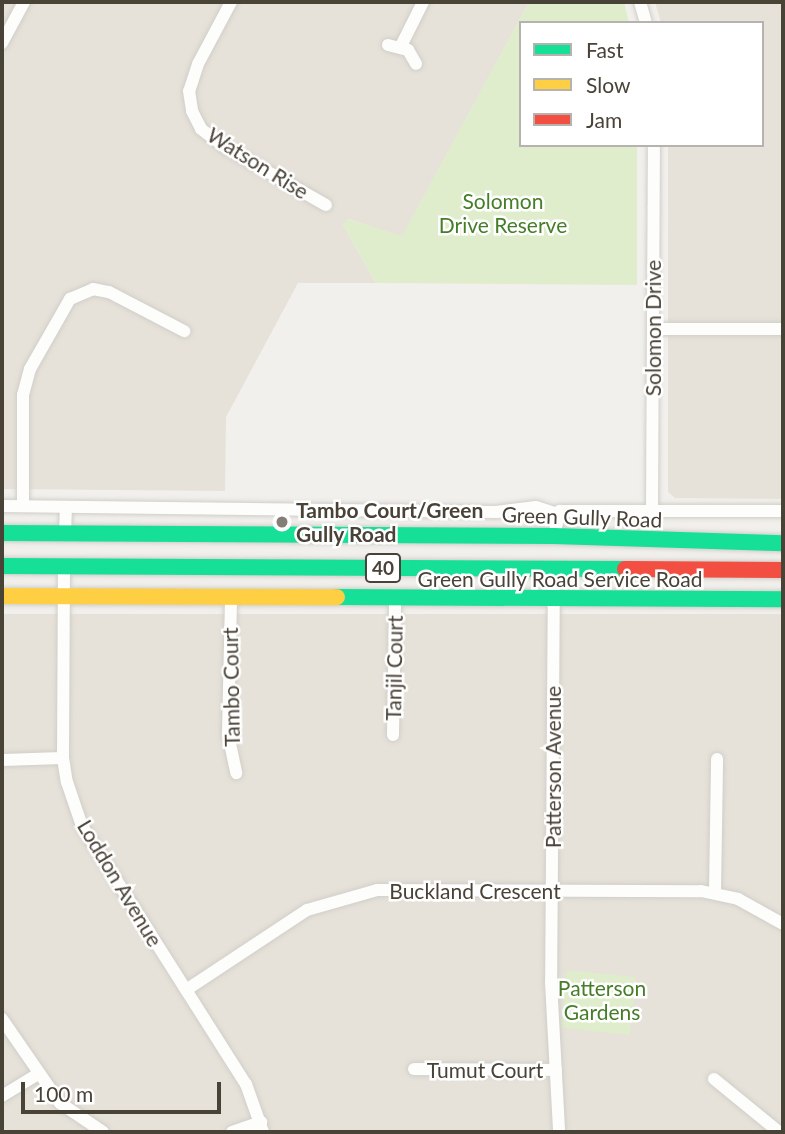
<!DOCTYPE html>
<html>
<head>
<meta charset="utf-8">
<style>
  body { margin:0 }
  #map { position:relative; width:785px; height:1134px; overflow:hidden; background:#f2f0ec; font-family:Lato,sans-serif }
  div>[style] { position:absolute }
  .residential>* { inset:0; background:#e6e2d9; transform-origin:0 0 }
  .green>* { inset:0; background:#dfedcc; transform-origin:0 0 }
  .roads { filter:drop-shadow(0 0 2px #d0cec9) drop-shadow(0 0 2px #d0cec9) }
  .street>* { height:12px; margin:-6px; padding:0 6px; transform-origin:6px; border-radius:6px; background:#fdfdfc }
  .fast>* { height:16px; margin:-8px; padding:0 8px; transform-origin:8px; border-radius:8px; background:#16e098 }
  .slow>* { height:16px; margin:-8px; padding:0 8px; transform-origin:8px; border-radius:8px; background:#ffcf43 }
  .jam>* { height:16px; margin:-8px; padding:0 8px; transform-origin:8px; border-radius:8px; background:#f24e42 }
  .dots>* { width:19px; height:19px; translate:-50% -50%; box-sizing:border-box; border:4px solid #fff; border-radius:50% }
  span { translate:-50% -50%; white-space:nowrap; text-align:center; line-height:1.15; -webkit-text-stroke:5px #fff; paint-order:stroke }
  .shield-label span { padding:2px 5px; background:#fff; border:2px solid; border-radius:5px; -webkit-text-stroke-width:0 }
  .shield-label { font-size:19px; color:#494237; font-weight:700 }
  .street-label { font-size:21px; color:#494237 }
  .park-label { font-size:21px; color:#467d28 }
  .poi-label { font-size:21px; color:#494237; font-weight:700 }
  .left { translate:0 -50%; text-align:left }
  .frame { position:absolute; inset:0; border:4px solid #494237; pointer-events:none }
  .legend { position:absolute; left:519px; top:21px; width:245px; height:126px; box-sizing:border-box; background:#fff; border:2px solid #b6b3af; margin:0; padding:9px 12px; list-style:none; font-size:21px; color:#494237 }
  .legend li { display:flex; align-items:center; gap:14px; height:35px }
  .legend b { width:35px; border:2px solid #b6b3af }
  .scale { position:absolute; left:21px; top:1082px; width:200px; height:32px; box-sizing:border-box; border:4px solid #494237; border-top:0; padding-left:9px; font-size:21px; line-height:24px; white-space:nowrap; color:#494237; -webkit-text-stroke:5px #fff; paint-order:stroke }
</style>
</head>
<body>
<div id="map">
  <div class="residential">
    <i style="clip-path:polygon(2px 2px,529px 2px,402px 237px,349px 219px,343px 225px,376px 283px,298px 283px,226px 417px,225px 491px,2px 489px)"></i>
    <i style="clip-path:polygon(655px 2px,783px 2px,783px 499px,675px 498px,668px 492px,668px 145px,762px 145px,762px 23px,661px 23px)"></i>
    <i style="left:2px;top:614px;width:781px;height:518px"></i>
  </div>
  <div class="green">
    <i style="clip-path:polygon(529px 2px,624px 2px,629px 23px,521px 23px,521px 145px,637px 145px,637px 285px,376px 283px,343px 225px,348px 219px,402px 236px)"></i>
    <i style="left:567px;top:970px;width:69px;height:58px;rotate:6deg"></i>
  </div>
  <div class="roads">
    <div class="street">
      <i style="left:231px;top:2px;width:70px;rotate:118deg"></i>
      <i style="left:198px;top:64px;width:28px;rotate:108deg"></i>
      <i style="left:189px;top:91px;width:20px;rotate:81deg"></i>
      <i style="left:192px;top:111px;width:20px;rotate:63deg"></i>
      <i style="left:201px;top:129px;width:31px;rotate:37deg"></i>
      <i style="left:226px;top:148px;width:115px;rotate:29.7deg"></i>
      <i style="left:640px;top:2px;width:22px;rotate:74deg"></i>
      <i style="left:2px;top:43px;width:47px;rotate:-61.8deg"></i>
      <i style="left:388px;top:45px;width:21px;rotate:14deg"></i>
      <i style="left:408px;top:50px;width:16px;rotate:60deg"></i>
      <i style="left:401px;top:46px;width:49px;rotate:-63.4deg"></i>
      <i style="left:653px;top:329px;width:130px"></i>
      <i style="left:2px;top:506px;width:494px;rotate:0.7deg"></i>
      <i style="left:496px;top:512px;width:40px;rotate:-7.1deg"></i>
      <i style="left:536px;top:507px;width:22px;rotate:18deg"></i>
      <i style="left:23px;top:506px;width:111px;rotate:-90deg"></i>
      <i style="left:23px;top:395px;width:27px;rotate:-75deg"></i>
      <i style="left:30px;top:369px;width:81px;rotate:-60.3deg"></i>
      <i style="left:70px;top:299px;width:25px;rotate:-23deg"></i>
      <i style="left:93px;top:289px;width:16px;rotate:11deg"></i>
      <i style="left:109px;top:292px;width:85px;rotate:27.5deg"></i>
      <i style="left:652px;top:510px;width:365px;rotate:-89.7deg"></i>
      <i style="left:65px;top:534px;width:27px;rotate:-88deg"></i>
      <i style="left:554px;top:536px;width:26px;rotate:-77deg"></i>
      <i style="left:560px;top:511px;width:223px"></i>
      <i style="left:64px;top:566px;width:192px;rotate:90.3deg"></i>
      <i style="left:63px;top:758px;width:24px;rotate:81deg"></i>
      <i style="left:67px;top:782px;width:46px;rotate:71.2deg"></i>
      <i style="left:82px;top:826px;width:306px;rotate:57.6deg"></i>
      <i style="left:246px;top:1084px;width:51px;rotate:70.5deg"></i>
      <i style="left:554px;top:569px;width:413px;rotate:90.4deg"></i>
      <i style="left:551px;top:982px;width:150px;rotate:86.9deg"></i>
      <i style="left:231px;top:600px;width:134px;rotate:91.3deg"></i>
      <i style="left:228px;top:734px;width:40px;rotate:78deg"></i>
      <i style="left:393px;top:735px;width:134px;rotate:-89.1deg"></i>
      <i style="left:2px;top:760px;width:61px;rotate:-1.9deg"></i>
      <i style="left:715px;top:892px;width:133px;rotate:-89.1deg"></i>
      <i style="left:186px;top:990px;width:145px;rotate:-33.5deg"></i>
      <i style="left:307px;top:910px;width:73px;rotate:-15.9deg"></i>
      <i style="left:377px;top:890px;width:324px;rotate:0.2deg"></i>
      <i style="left:701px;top:891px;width:38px;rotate:12deg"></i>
      <i style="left:738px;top:899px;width:51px;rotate:29.1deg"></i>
      <i style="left:2px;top:1019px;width:102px;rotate:55.4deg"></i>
      <i style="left:60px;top:1103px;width:52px;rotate:34deg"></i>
      <i style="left:414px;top:1069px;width:142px;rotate:0.4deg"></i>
      <i style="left:714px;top:1079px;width:84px;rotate:39.2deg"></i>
      <i style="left:2px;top:1096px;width:42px;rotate:-31.4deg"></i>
      <i style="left:232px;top:1132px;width:31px;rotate:-19deg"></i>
    </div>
    <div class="fast">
      <i style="left:2px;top:533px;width:552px;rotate:0.31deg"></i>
      <i style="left:554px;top:536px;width:229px;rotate:1.8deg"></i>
      <i style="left:2px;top:566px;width:623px;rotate:0.28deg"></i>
      <i style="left:337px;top:597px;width:446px;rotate:0.3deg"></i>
    </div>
    <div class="slow">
      <i style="left:2px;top:596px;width:335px;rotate:0.2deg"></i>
    </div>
    <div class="jam">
      <i style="left:625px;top:569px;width:158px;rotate:0.4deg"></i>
    </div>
  </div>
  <div class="dots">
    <i style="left:282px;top:522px;background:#847f76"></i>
  </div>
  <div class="shield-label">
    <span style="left:383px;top:568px">40</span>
  </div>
  <div class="street-label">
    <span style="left:258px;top:163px;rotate:32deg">Watson Rise</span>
    <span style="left:653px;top:328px;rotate:-90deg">Solomon Drive</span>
    <span style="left:582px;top:517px;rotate:2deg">Green Gully Road</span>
    <span style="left:560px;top:579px">Green Gully Road Service Road</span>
    <span style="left:394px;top:668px;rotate:-89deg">Tanjil Court</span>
    <span style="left:231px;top:687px;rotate:-91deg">Tambo Court</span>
    <span style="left:553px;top:767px;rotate:-90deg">Patterson Avenue</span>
    <span style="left:120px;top:883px;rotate:59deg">Loddon Avenue</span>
    <span style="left:475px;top:891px">Buckland Crescent</span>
    <span style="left:485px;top:1070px">Tumut Court</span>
  </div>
  <div class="park-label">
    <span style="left:503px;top:213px">Solomon<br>Drive Reserve</span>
    <span style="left:602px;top:1000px">Patterson<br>Gardens</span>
  </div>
  <div class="poi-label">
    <span class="left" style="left:296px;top:522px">Tambo Court/Green<br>Gully Road</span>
  </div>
  <div class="frame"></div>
  <ul class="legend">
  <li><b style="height:9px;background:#16e098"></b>Fast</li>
  <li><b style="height:9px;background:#ffcf43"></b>Slow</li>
  <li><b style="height:9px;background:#f24e42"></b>Jam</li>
  </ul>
  <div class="scale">100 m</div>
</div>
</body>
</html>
